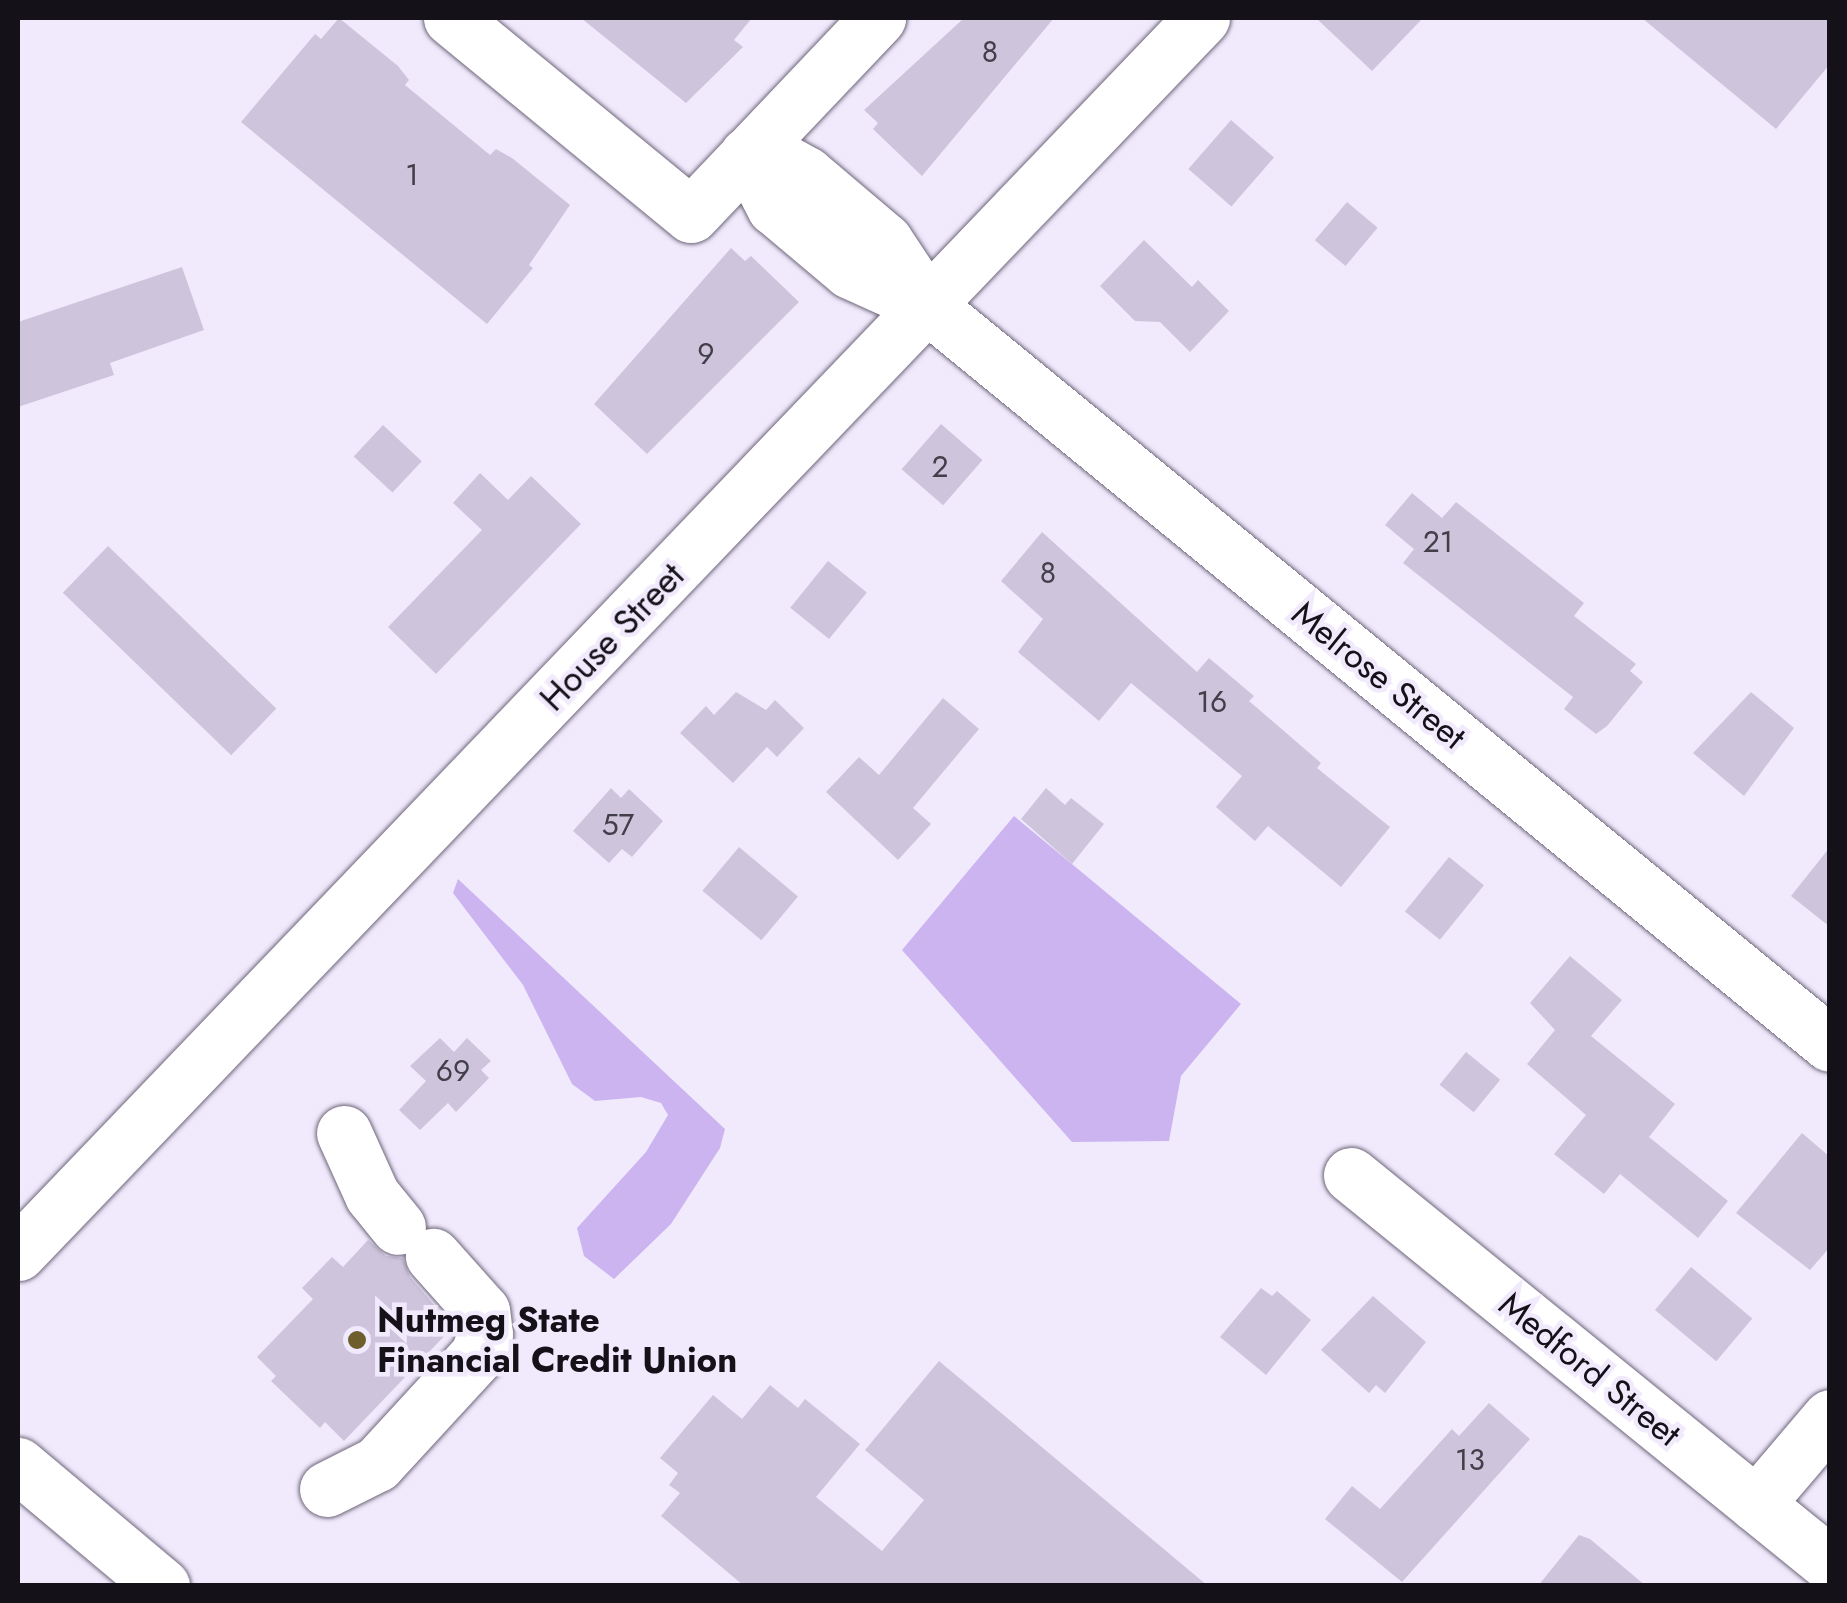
<!DOCTYPE html>
<html>
<head>
<meta charset="utf-8">
<style>
  body { margin:0 }
  #map { position:relative; width:1847px; height:1603px; overflow:hidden; background:#f1eafd; font-family:Jost,sans-serif }
  div>[style] { position:absolute }
  .green>* { inset:0; background:#ccb4f1 }
  .building>* { inset:0; background:#cec5dc; transform-origin:0 0 }
  .roads { filter:drop-shadow(0 0 2px #6e667a) drop-shadow(0 0 2px #6e667a) }
  .minor>* { height:55px; margin:-27.5px; padding:0 27.5px; transform-origin:27.5px; border-radius:27.5px; background:#fff }
  .dots>* { width:28px; height:28px; translate:-50% -50%; box-sizing:border-box; border:5px solid #f1eafd; border-radius:50% }
  span { translate:-50% -50%; white-space:nowrap; text-align:center; line-height:1.15; -webkit-text-stroke:9px #f1eafd; paint-order:stroke }
  .number-label { font-size:30px; color:#423e4a }
  .number-label span { -webkit-text-stroke-width:0 }
  .street-label { font-size:35px; color:#141119 }
  .poi-label { font-size:35px; color:#141119; font-weight:700 }
  .left { translate:0 -50%; text-align:left }
  .frame { position:absolute; inset:0; border:20px solid #141119; pointer-events:none }
</style>
</head>
<body>
<div id="map">
  <div class="green">
    <i style="clip-path:polygon(1014px 816px,1241px 1004px,1181px 1076px,1169px 1141px,1072px 1142px,902px 950px)"></i>
    <i style="clip-path:polygon(458px 879px,725px 1129px,720px 1148px,671px 1224px,614px 1279px,584px 1256px,577px 1228px,646px 1152px,668px 1115px,661px 1103px,641px 1097px,595px 1101px,572px 1084px,523px 985px,453px 893px)"></i>
  </div>
  <div class="building">
    <i style="clip-path:polygon(339px 18px,398px 66px,409px 80px,405px 85px,490px 155px,496px 149px,512px 158px,570px 205px,529px 265px,533px 268px,487px 324px,241px 122px,315px 34px,321px 39px)"></i>
    <i style="clip-path:polygon(581px 18px,752px 18px,734px 40px,743px 47px,686px 103px)"></i>
    <i style="clip-path:polygon(964px 18px,1054px 18px,922px 176px,873px 129px,878px 123px,864px 110px)"></i>
    <i style="clip-path:polygon(1316px 18px,1423px 18px,1372px 71px)"></i>
    <i style="clip-path:polygon(1642px 18px,1830px 18px,1830px 64px,1776px 129px)"></i>
    <i style="left:1231px;top:120px;width:57px;height:65px;rotate:41deg"></i>
    <i style="left:1347px;top:202px;width:40px;height:50px;rotate:40deg"></i>
    <i style="clip-path:polygon(1144px 240px,1192px 287px,1198px 280px,1229px 311px,1190px 352px,1160px 322px,1135px 321px,1100px 286px)"></i>
    <i style="clip-path:polygon(731px 248px,745px 261px,751px 256px,799px 302px,647px 454px,594px 404px)"></i>
    <i style="clip-path:polygon(182px 267px,204px 330px,110px 363px,114px 375px,18px 407px,18px 322px)"></i>
    <i style="left:941px;top:424px;width:55px;height:60px;rotate:41deg"></i>
    <i style="left:383px;top:425px;width:53px;height:43px;rotate:43deg"></i>
    <i style="clip-path:polygon(480px 473px,508px 500px,531px 476px,581px 524px,436px 674px,388px 627px,482px 530px,453px 503px)"></i>
    <i style="clip-path:polygon(1412px 493px,1442px 518px,1456px 502px,1584px 603px,1574px 616px,1636px 664px,1630px 671px,1643px 682px,1607px 726px,1596px 734px,1564px 709px,1573px 697px,1403px 563px,1414px 549px,1385px 525px)"></i>
    <i style="clip-path:polygon(1042px 532px,1197px 672px,1209px 658px,1254px 696px,1249px 701px,1321px 763px,1317px 768px,1390px 827px,1341px 887px,1268px 826px,1255px 841px,1216px 807px,1242px 776px,1131px 683px,1099px 721px,1018px 652px,1043px 619px,1001px 581px)"></i>
    <i style="left:108px;top:546px;width:234px;height:65px;rotate:44deg"></i>
    <i style="left:828px;top:561px;width:50px;height:60px;rotate:39deg"></i>
    <i style="clip-path:polygon(736px 692px,766px 710px,775px 700px,804px 728px,777px 757px,767px 747px,733px 783px,680px 733px,706px 706px,714px 715px)"></i>
    <i style="clip-path:polygon(1751px 692px,1794px 728px,1744px 796px,1693px 753px)"></i>
    <i style="clip-path:polygon(943px 698px,979px 729px,913px 808px,931px 824px,898px 860px,826px 792px,859px 757px,879px 775px)"></i>
    <i style="clip-path:polygon(611px 788px,621px 798px,629px 789px,663px 821px,632px 857px,622px 849px,609px 863px,573px 831px)"></i>
    <i style="clip-path:polygon(1046px 788px,1065px 805px,1071px 798px,1104px 824px,1072px 864px,1021px 819px)"></i>
    <i style="left:739px;top:847px;width:77px;height:57px;rotate:40deg"></i>
    <i style="clip-path:polygon(1830px 847px,1830px 927px,1791px 896px)"></i>
    <i style="left:1449px;top:857px;width:45px;height:70px;rotate:39deg"></i>
    <i style="clip-path:polygon(1570px 956px,1622px 1000px,1591px 1036px,1675px 1104px,1649px 1137px,1728px 1201px,1698px 1238px,1620px 1174px,1604px 1194px,1554px 1154px,1586px 1115px,1527px 1064px,1555px 1030px,1530px 1003px)"></i>
    <i style="clip-path:polygon(440px 1038px,454px 1052px,467px 1038px,491px 1061px,481px 1070px,489px 1078px,456px 1112px,448px 1103px,420px 1130px,399px 1110px,426px 1081px,410px 1066px)"></i>
    <i style="left:1466px;top:1052px;width:44px;height:42px;rotate:39deg"></i>
    <i style="clip-path:polygon(1802px 1133px,1830px 1157px,1830px 1247px,1810px 1270px,1736px 1213px)"></i>
    <i style="clip-path:polygon(368px 1240px,386px 1256px,403px 1258px,410px 1277px,453px 1327px,344px 1441px,325px 1422px,320px 1428px,271px 1381px,276px 1376px,257px 1357px,313px 1299px,302px 1288px,332px 1257px,343px 1267px)"></i>
    <i style="left:1691px;top:1267px;width:80px;height:56px;rotate:40deg"></i>
    <i style="clip-path:polygon(1261px 1288px,1272px 1296px,1277px 1291px,1311px 1320px,1266px 1375px,1220px 1337px)"></i>
    <i style="clip-path:polygon(1373px 1296px,1426px 1342px,1385px 1393px,1376px 1385px,1369px 1393px,1321px 1350px)"></i>
    <i style="clip-path:polygon(939px 1361px,1208px 1586px,744px 1586px,661px 1516px,680px 1493px,669px 1485px,678px 1473px,660px 1458px,713px 1395px,742px 1419px,770px 1385px,798px 1408px,805px 1399px,860px 1444px,816px 1497px,882px 1551px,924px 1500px,865px 1450px)"></i>
    <i style="clip-path:polygon(1489px 1403px,1530px 1439px,1402px 1582px,1325px 1519px,1352px 1486px,1380px 1509px,1452px 1429px,1459px 1436px)"></i>
    <i style="clip-path:polygon(1579px 1535px,1590px 1539px,1646px 1586px,1538px 1586px)"></i>
  </div>
  <div class="roads">
    <div class="minor">
      <i style="left:451px;top:18px;width:310px;rotate:39.4deg"></i>
      <i style="left:691px;top:215px;width:272px;rotate:-46.5deg"></i>
      <i style="left:928px;top:306px;width:78px;rotate:-123.5deg"></i>
      <i style="left:885px;top:241px;width:104px;rotate:-139.7deg"></i>
      <i style="left:806px;top:174px;width:33px;rotate:-151deg"></i>
      <i style="left:777px;top:158px;width:30px;rotate:-174deg"></i>
      <i style="left:747px;top:155px;width:59px;rotate:62.6deg"></i>
      <i style="left:774px;top:207px;width:99px;rotate:40.1deg"></i>
      <i style="left:850px;top:271px;width:85px;rotate:24.2deg"></i>
      <i style="left:928px;top:306px;width:1165px;rotate:39.29deg"></i>
      <i style="left:344px;top:1133px;width:68px;rotate:65.7deg"></i>
      <i style="left:372px;top:1195px;width:41px;rotate:50.9deg"></i>
      <i style="left:1351px;top:1175px;width:617px;rotate:39.08deg"></i>
      <i style="left:18px;top:1253px;width:1711px;rotate:-46.21deg"></i>
      <i style="left:18px;top:1465px;width:188px;rotate:40deg"></i>
      <i style="left:327px;top:1489px;width:56px;rotate:-26.6deg"></i>
      <i style="left:377px;top:1464px;width:149px;rotate:-47.4deg"></i>
      <i style="left:478px;top:1354px;width:21px;rotate:-71deg"></i>
      <i style="left:485px;top:1334px;width:23px;rotate:-97deg"></i>
      <i style="left:482px;top:1311px;width:74px;rotate:-131.7deg"></i>
      <i style="left:1756px;top:1504px;width:114px;rotate:-49.6deg"></i>
    </div>
  </div>
  <div class="dots">
    <i style="left:357px;top:1340px;background:#6e5e2c"></i>
  </div>
  <div class="number-label">
    <span style="left:990px;top:52px">8</span>
    <span style="left:412px;top:175px">1</span>
    <span style="left:706px;top:354px">9</span>
    <span style="left:940px;top:467px">2</span>
    <span style="left:1438px;top:542px">21</span>
    <span style="left:1048px;top:573px">8</span>
    <span style="left:1212px;top:702px">16</span>
    <span style="left:618px;top:825px">57</span>
    <span style="left:453px;top:1071px">69</span>
    <span style="left:1470px;top:1460px">13</span>
  </div>
  <div class="street-label">
    <span style="left:612px;top:637px;rotate:-46deg">House Street</span>
    <span style="left:1379px;top:675px;rotate:39deg">Melrose Street</span>
    <span style="left:1590px;top:1369px;rotate:39deg">Medford Street</span>
  </div>
  <div class="poi-label">
    <span class="left" style="left:377px;top:1340px">Nutmeg State<br>Financial Credit Union</span>
  </div>
  <div class="frame"></div>
</div>
</body>
</html>
